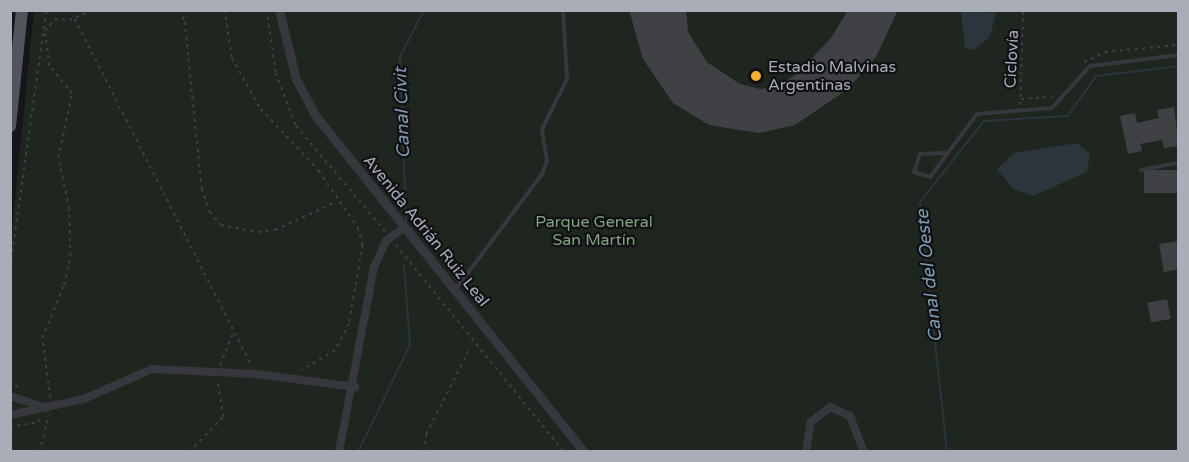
<!DOCTYPE html>
<html>
<head>
<meta charset="utf-8">
<style>
  body { margin:0 }
  #map { position:relative; width:1189px; height:462px; overflow:hidden; background:#161618; font-family:"Varela Round",sans-serif }
  div>[style] { position:absolute }
  .green>* { inset:0; background:#1e261f }
  .water>* { inset:0; background:#2c353c }
  .stream>* { height:2px; margin:-1px; padding:0 1px; transform-origin:1px; border-radius:1px; background:#2c353c }
  .building>* { inset:0; background:#404145; transform-origin:0 0 }
  .path>* { height:1.5px; margin-top:-0.75px; transform-origin:0; background:repeating-linear-gradient(90deg,#3d3f44 0 3px,transparent 0 7.5px) }
  .service>* { height:4px; margin:-2px; padding:0 2px; transform-origin:2px; border-radius:2px; background:#37383d }
  .minor>* { height:8px; margin:-4px; padding:0 4px; transform-origin:4px; border-radius:4px; background:#37383d }
  .tertiary>* { height:9px; margin:-4.5px; padding:0 4.5px; transform-origin:4.5px; border-radius:4.5px; background:#37383d }
  .primary>* { height:12px; margin:-6px; padding:0 6px; transform-origin:6px; border-radius:6px; background:#53555c }
  .dots>* { width:16px; height:16px; translate:-50% -50%; box-sizing:border-box; border:3px solid #111113; border-radius:50% }
  span { translate:-50% -50%; white-space:nowrap; text-align:center; line-height:1.15; -webkit-text-stroke:4.5px #111113; paint-order:stroke }
  .street-label { font-size:16px; color:#a8adb8 }
  .poi-label { font-size:16px; color:#a8adb8 }
  .left { translate:0 -50%; text-align:left }
  .park-label { font-size:16px; color:#7fa381 }
  .water-label { font-size:18px; color:#7f9bb3; font-style:italic }
  .frame { position:absolute; inset:0; border:12px solid #a8adb8; pointer-events:none }
</style>
</head>
<body>
<div id="map">
  <div class="green">
    <i style="clip-path:polygon(34px 11px,1178px 11px,1178px 451px,11px 452px,11px 239px)"></i>
  </div>
  <div class="water">
    <i style="clip-path:polygon(961px 11px,996px 13px,990px 37px,974px 50px,965px 48px)"></i>
    <i style="clip-path:polygon(1077px 143px,1090px 154px,1087px 172px,1033px 196px,1013px 189px,997px 169px,1014px 153px)"></i>
  </div>
  <div class="stream">
    <i style="left:406px;top:221px;width:164px;rotate:-92.1deg"></i>
    <i style="left:400px;top:57px;width:53px;rotate:-62.9deg"></i>
    <i style="left:358px;top:452px;width:119px;rotate:-64.1deg"></i>
    <i style="left:410px;top:345px;width:79px;rotate:-94.3deg"></i>
    <i style="left:947px;top:452px;width:251px;rotate:-96.2deg"></i>
    <i style="left:920px;top:202px;width:103px;rotate:-51.7deg"></i>
    <i style="left:984px;top:121px;width:84px;rotate:-3.4deg"></i>
    <i style="left:1068px;top:116px;width:49px;rotate:-55deg"></i>
    <i style="left:1096px;top:76px;width:83px;rotate:-7deg"></i>
  </div>
  <div class="building">
    <i style="clip-path:polygon(629px 10px,686px 10px,688px 32px,707px 62px,740px 84px,760px 89px,776px 87px,798px 73px,831px 38px,848px 10px,898px 10px,876px 57px,848px 89px,795px 125px,758px 133px,709px 125px,673px 103px,643px 59px)"></i>
    <i style="clip-path:polygon(1174px 107px,1179px 146px,1164px 148px,1162px 140px,1140px 144px,1142px 151px,1128px 154px,1120px 116px,1135px 113px,1137px 123px,1159px 118px,1157px 110px)"></i>
    <i style="left:1179px;top:170px;width:23px;height:35px;rotate:90deg"></i>
    <i style="clip-path:polygon(1179px 241px,1179px 269px,1164px 272px,1159px 244px)"></i>
    <i style="left:1167px;top:299px;width:20px;height:20px;rotate:79deg"></i>
  </div>
  <div class="path">
    <i style="left:180px;top:10px;width:13px;rotate:67deg"></i>
    <i style="left:185px;top:22px;width:168px;rotate:84.2deg"></i>
    <i style="left:202px;top:189px;width:24px;rotate:71deg"></i>
    <i style="left:210px;top:212px;width:17px;rotate:50deg"></i>
    <i style="left:221px;top:225px;width:38px;rotate:11deg"></i>
    <i style="left:258px;top:232px;width:17px;rotate:-7deg"></i>
    <i style="left:275px;top:230px;width:67px;rotate:-24.7deg"></i>
    <i style="left:225px;top:10px;width:49px;rotate:81.7deg"></i>
    <i style="left:232px;top:58px;width:59px;rotate:60.4deg"></i>
    <i style="left:261px;top:109px;width:85px;rotate:46.9deg"></i>
    <i style="left:319px;top:171px;width:69px;rotate:55.6deg"></i>
    <i style="left:358px;top:228px;width:18px;rotate:74deg"></i>
    <i style="left:363px;top:245px;width:80px;rotate:100deg"></i>
    <i style="left:349px;top:324px;width:30px;rotate:117deg"></i>
    <i style="left:335px;top:351px;width:39px;rotate:150deg"></i>
    <i style="left:267px;top:10px;width:64px;rotate:81.9deg"></i>
    <i style="left:276px;top:73px;width:57px;rotate:69.3deg"></i>
    <i style="left:296px;top:126px;width:139px;rotate:49.7deg"></i>
    <i style="left:75px;top:19px;width:388px;rotate:63deg"></i>
    <i style="left:1084px;top:62px;width:23px;rotate:-25deg"></i>
    <i style="left:1105px;top:52px;width:73px;rotate:-5.5deg"></i>
    <i style="left:1021px;top:99px;width:32px;rotate:-4deg"></i>
    <i style="left:1020px;top:105px;width:95px;rotate:-88.2deg"></i>
    <i style="left:396px;top:245px;width:267px;rotate:50.9deg"></i>
    <i style="left:10px;top:267px;width:260px;rotate:-82deg"></i>
    <i style="left:220px;top:365px;width:35px;rotate:-68deg"></i>
    <i style="left:10px;top:380px;width:14px;rotate:45deg"></i>
    <i style="left:50px;top:398px;width:61px;rotate:-97.6deg"></i>
    <i style="left:42px;top:338px;width:57px;rotate:-67.5deg"></i>
    <i style="left:64px;top:285px;width:30px;rotate:-78deg"></i>
    <i style="left:70px;top:256px;width:47px;rotate:-91.2deg"></i>
    <i style="left:69px;top:209px;width:52px;rotate:-102.2deg"></i>
    <i style="left:58px;top:158px;width:66px;rotate:-77.7deg"></i>
    <i style="left:72px;top:94px;width:36px;rotate:-129deg"></i>
    <i style="left:49px;top:66px;width:35px;rotate:-97deg"></i>
    <i style="left:45px;top:31px;width:16px;rotate:-50deg"></i>
    <i style="left:55px;top:19px;width:14px;rotate:4deg"></i>
    <i style="left:69px;top:20px;width:27px;rotate:-22deg"></i>
    <i style="left:10px;top:427px;width:28px;rotate:-10deg"></i>
    <i style="left:38px;top:422px;width:5px;rotate:-68deg"></i>
    <i style="left:39px;top:452px;width:39px;rotate:-75deg"></i>
    <i style="left:189px;top:452px;width:49px;rotate:-45.8deg"></i>
    <i style="left:223px;top:417px;width:36px;rotate:-99deg"></i>
    <i style="left:424px;top:452px;width:18px;rotate:-84deg"></i>
    <i style="left:426px;top:434px;width:97px;rotate:-62.9deg"></i>
  </div>
  <div class="service">
    <i style="left:946px;top:153px;width:26px;rotate:178deg"></i>
    <i style="left:920px;top:154px;width:19px;rotate:108deg"></i>
    <i style="left:914px;top:172px;width:17px;rotate:17deg"></i>
    <i style="left:930px;top:177px;width:79px;rotate:-53.3deg"></i>
    <i style="left:977px;top:114px;width:75px;rotate:-4.6deg"></i>
    <i style="left:1052px;top:108px;width:57px;rotate:-47.9deg"></i>
    <i style="left:1090px;top:66px;width:89px;rotate:-7.1deg"></i>
    <i style="left:1141px;top:170px;width:38px;rotate:-11deg"></i>
    <i style="left:455px;top:290px;width:145px;rotate:-53.1deg"></i>
    <i style="left:542px;top:174px;width:14px;rotate:-69deg"></i>
    <i style="left:547px;top:161px;width:32px;rotate:-99deg"></i>
    <i style="left:542px;top:129px;width:56px;rotate:-63.4deg"></i>
    <i style="left:567px;top:79px;width:69px;rotate:-93.3deg"></i>
  </div>
  <div class="minor">
    <i style="left:10px;top:396px;width:38px;rotate:18deg"></i>
    <i style="left:10px;top:415px;width:76px;rotate:-12.2deg"></i>
    <i style="left:84px;top:399px;width:74px;rotate:-23.8deg"></i>
    <i style="left:152px;top:369px;width:104px;rotate:2.8deg"></i>
    <i style="left:256px;top:374px;width:100px;rotate:7.5deg"></i>
    <i style="left:339px;top:452px;width:188px;rotate:-79.3deg"></i>
    <i style="left:374px;top:267px;width:29px;rotate:-65deg"></i>
    <i style="left:386px;top:241px;width:21px;rotate:-37deg"></i>
    <i style="left:806px;top:452px;width:30px;rotate:-81deg"></i>
    <i style="left:811px;top:422px;width:24px;rotate:-38deg"></i>
    <i style="left:830px;top:407px;width:22px;rotate:24deg"></i>
    <i style="left:850px;top:416px;width:39px;rotate:69deg"></i>
  </div>
  <div class="tertiary">
    <i style="left:279px;top:10px;width:71px;rotate:76.2deg"></i>
    <i style="left:296px;top:79px;width:41px;rotate:62.2deg"></i>
    <i style="left:315px;top:115px;width:431px;rotate:51.4deg"></i>
  </div>
  <div class="primary">
    <i style="left:10px;top:126px;width:117px;rotate:-84.1deg"></i>
  </div>
  <div class="dots">
    <i style="left:756px;top:76px;background:#f2b134"></i>
  </div>
  <div class="street-label">
    <span style="left:1012px;top:59px;rotate:-87deg">Ciclovía</span>
    <span style="left:426px;top:231px;rotate:51deg">Avenida Adrián Ruiz Leal</span>
  </div>
  <div class="poi-label">
    <span class="left" style="left:768px;top:76px">Estadio Malvinas<br>Argentinas</span>
  </div>
  <div class="park-label">
    <span style="left:594px;top:231px">Parque General<br>San Martín</span>
  </div>
  <div class="water-label">
    <span style="left:402px;top:113px;rotate:-92deg">Canal Civit</span>
    <span style="left:929px;top:276px;rotate:-96deg">Canal del Oeste</span>
  </div>
  <div class="frame"></div>
</div>
</body>
</html>
